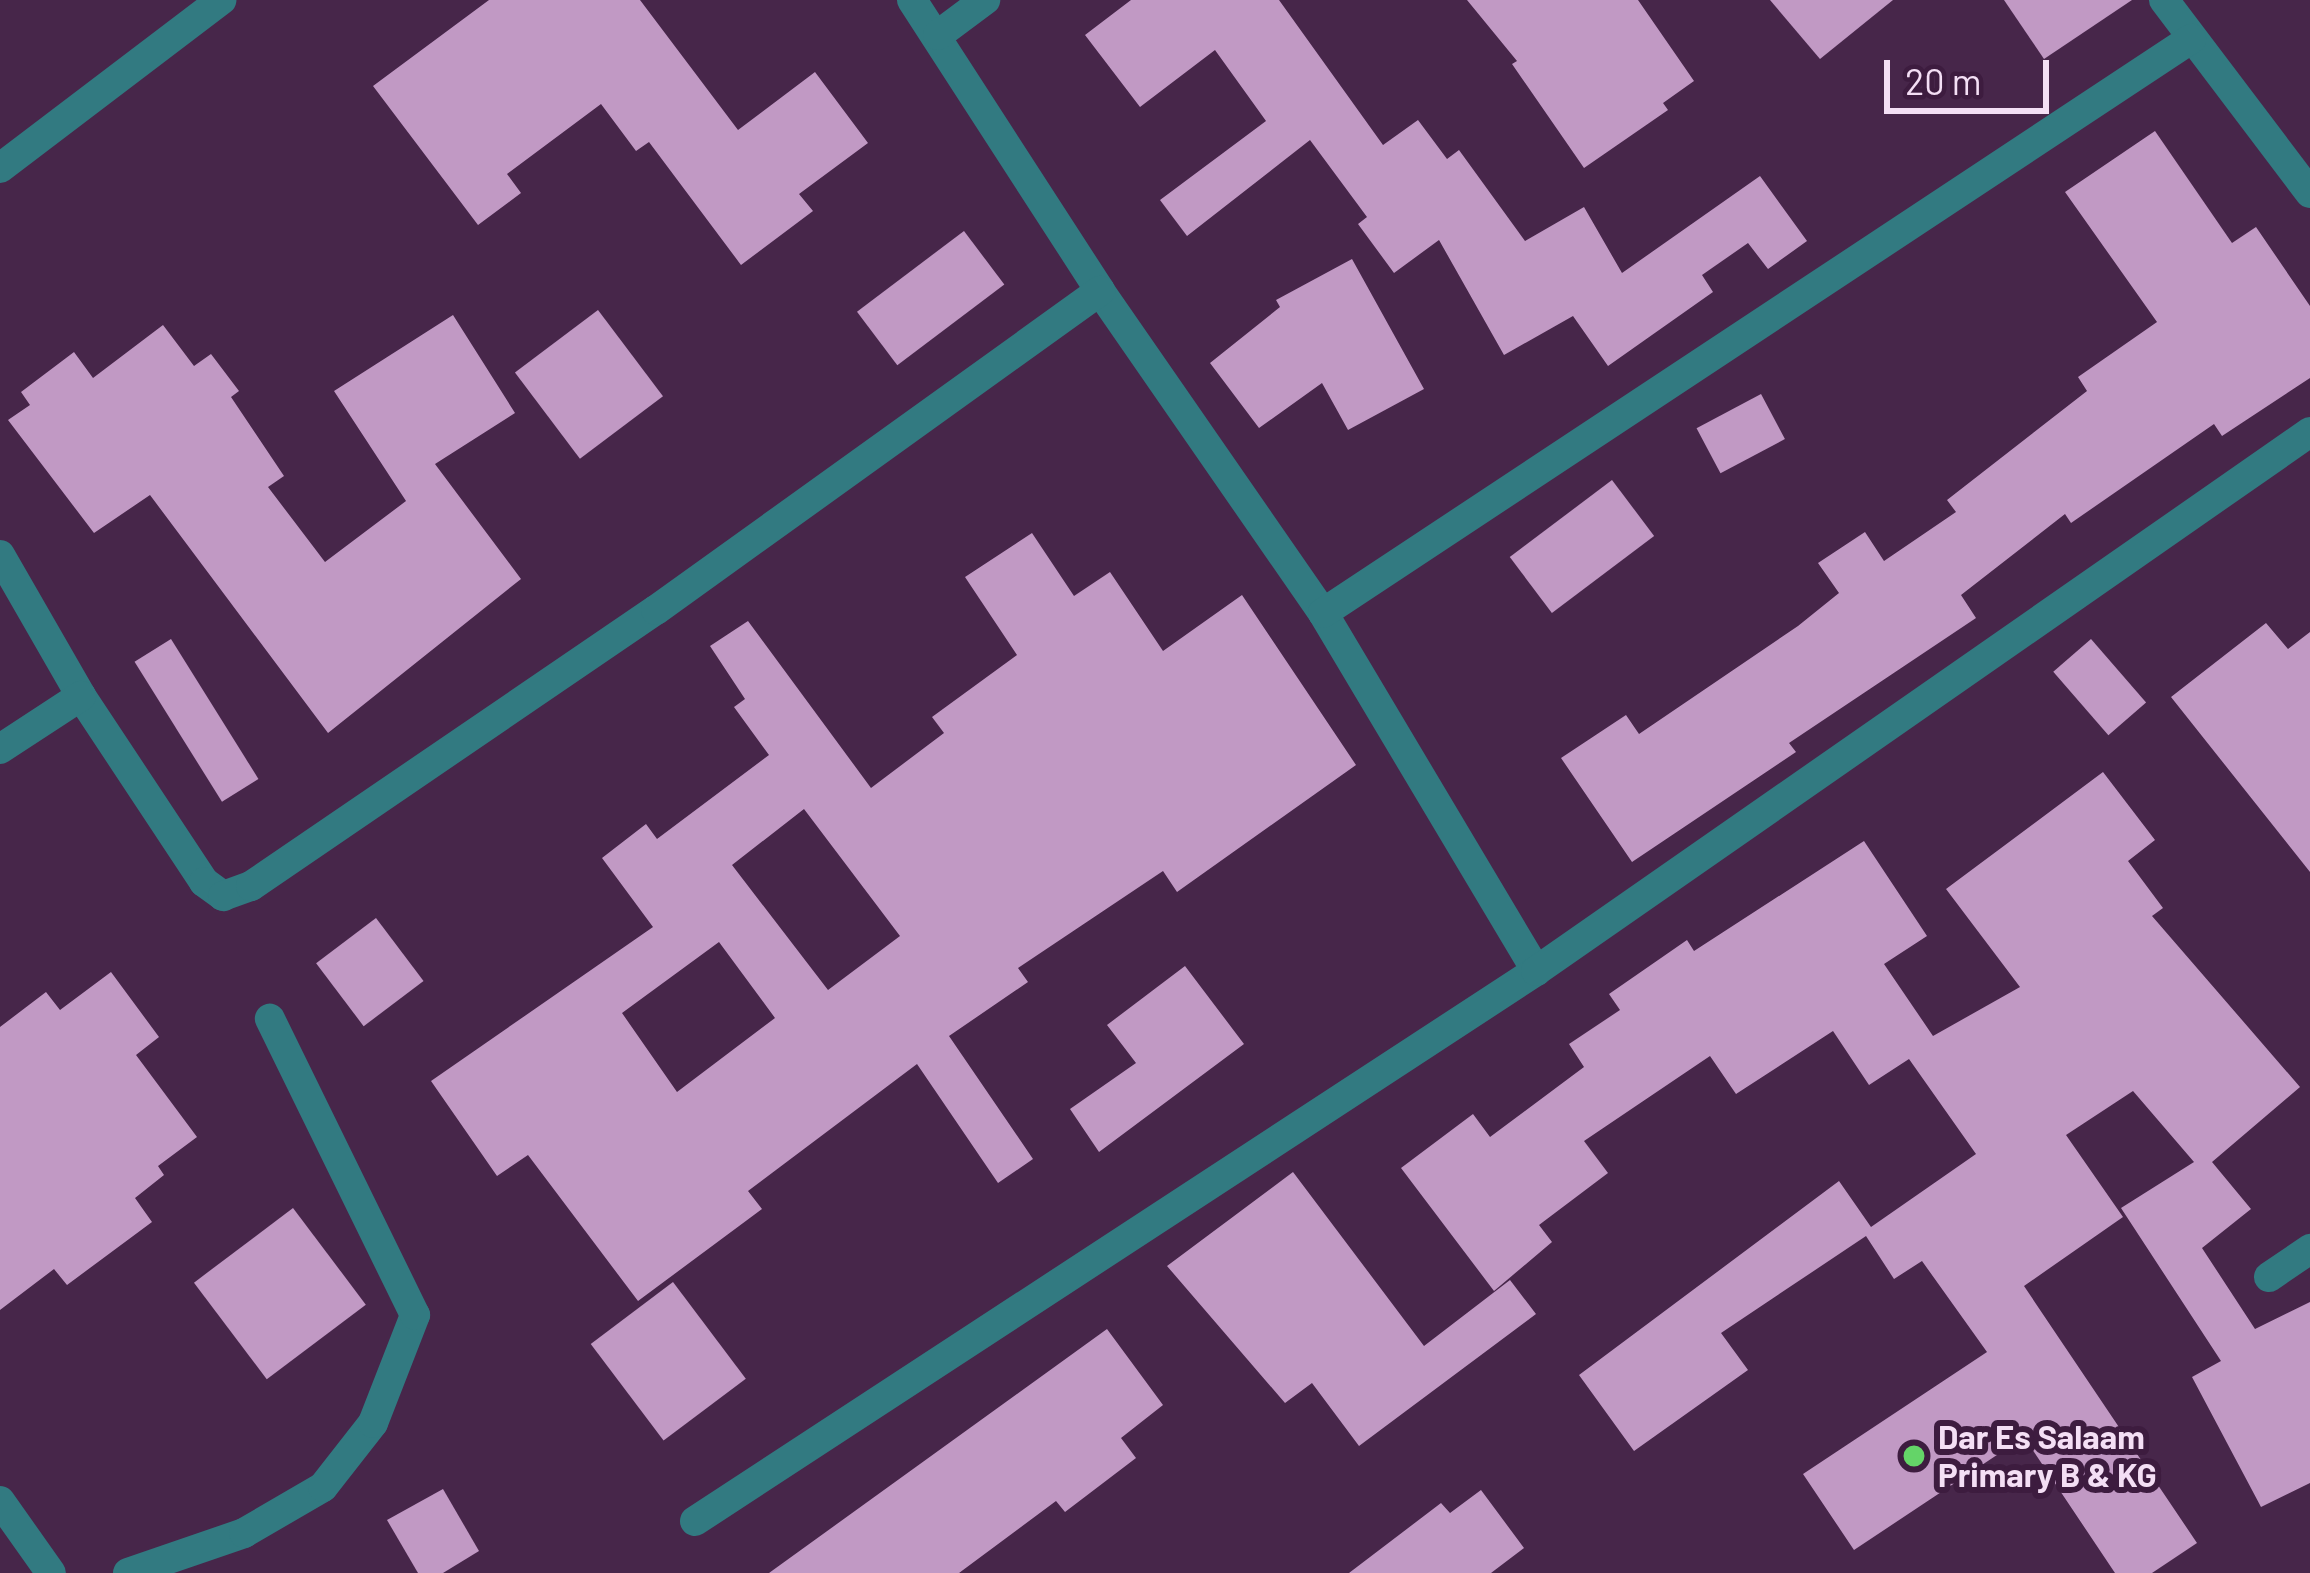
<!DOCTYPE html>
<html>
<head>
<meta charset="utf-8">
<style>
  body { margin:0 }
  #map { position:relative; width:2310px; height:1573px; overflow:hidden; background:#47264a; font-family:Barlow,sans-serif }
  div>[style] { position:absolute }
  .building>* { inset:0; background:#c199c4; transform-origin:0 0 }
  .street>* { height:30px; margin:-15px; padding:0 15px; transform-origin:15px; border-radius:15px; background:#327a81 }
  .dots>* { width:33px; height:33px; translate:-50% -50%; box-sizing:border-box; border:6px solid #3d1c3f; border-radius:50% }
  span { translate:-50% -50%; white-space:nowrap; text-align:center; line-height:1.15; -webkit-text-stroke:12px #3d1c3f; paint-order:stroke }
  .poi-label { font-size:33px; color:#f4dff5; font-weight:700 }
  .left { translate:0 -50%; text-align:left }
  .scale { position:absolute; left:1884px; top:60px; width:165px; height:54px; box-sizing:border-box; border:6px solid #f4dff5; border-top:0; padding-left:15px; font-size:36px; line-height:42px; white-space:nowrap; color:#f4dff5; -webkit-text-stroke:9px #3d1c3f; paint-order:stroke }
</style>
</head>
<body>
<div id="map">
  <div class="building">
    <i style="clip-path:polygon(489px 0,640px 0,738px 130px,815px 72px,868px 143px,799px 194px,813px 211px,741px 265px,649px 142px,636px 151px,601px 104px,507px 174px,521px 193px,478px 225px,373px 86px)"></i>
    <i style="clip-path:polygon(1131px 0,1279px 0,1383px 145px,1418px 120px,1447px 159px,1459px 150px,1525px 241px,1584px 207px,1622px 273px,1760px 176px,1807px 241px,1768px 269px,1748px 243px,1702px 275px,1713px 292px,1608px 366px,1573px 316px,1504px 355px,1439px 240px,1394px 273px,1358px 224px,1367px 217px,1310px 140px,1187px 236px,1160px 200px,1266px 121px,1215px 50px,1140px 107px,1085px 35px)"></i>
    <i style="clip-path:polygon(1467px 0,1638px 0,1694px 81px,1663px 103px,1668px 110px,1584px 168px,1512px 64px,1517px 61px)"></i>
    <i style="clip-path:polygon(1770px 0,1893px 0,1820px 59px)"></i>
    <i style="clip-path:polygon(2004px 0,2132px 0,2044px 59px)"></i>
    <i style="clip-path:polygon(2155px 131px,2232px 243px,2256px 227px,2310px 306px,2310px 378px,2222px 436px,2214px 424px,2071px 523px,2065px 514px,1961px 595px,1976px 618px,1789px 743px,1796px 752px,1632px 862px,1561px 758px,1626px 715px,1639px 734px,1798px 626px,1839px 593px,1818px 563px,1865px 532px,1884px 561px,1956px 512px,1947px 500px,2087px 391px,2078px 377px,2157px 322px,2065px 192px)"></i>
    <i style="left:964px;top:231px;width:67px;height:134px;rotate:53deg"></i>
    <i style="clip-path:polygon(1352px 259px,1424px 389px,1348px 430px,1322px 383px,1259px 428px,1210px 363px,1280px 307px,1276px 300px)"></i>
    <i style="left:598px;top:310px;width:108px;height:104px;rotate:53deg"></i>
    <i style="clip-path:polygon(453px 315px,515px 413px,435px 464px,521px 579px,328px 733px,150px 495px,94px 533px,8px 420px,30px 405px,21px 392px,74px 352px,93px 378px,163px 325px,194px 366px,211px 354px,239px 391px,231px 397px,284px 476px,268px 487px,325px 562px,406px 501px,334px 391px)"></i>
    <i style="left:1761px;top:394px;width:51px;height:73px;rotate:62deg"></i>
    <i style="left:1612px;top:480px;width:70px;height:128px;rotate:53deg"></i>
    <i style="clip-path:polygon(evenodd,1032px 533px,1074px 596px,1110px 572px,1163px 651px,1242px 595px,1356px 765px,1177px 892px,1163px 871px,1018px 968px,1028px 982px,949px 1036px,1033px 1159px,998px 1183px,917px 1064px,748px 1191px,762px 1209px,638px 1301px,528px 1155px,497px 1176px,431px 1081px,653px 927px,602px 858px,646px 824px,657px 839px,769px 755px,734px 707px,745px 699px,710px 646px,748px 621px,871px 788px,944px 733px,932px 717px,1017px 655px,965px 577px,1032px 533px,804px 809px,900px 936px,828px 990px,732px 865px,804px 809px,1032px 533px,719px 942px,775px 1018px,677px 1092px,622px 1013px,719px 942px)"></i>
    <i style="clip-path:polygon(2266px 623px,2288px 649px,2310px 632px,2310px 872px,2171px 697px)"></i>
    <i style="left:171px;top:639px;width:165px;height:43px;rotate:58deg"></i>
    <i style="left:2091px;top:639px;width:84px;height:50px;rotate:49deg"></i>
    <i style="clip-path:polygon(2103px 772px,2155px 840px,2128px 861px,2163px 908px,2152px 916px,2300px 1087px,2212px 1162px,2251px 1209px,2202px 1248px,2255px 1329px,2310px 1302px,2310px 1483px,2261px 1507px,2192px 1377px,2221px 1361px,2121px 1208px,2194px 1162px,2133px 1091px,2066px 1135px,2123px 1217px,2024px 1286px,2197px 1543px,2152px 1573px,2115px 1573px,2024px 1437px,1854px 1550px,1803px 1474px,1987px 1352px,1922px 1261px,1894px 1279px,1866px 1236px,1721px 1333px,1748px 1370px,1634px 1451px,1579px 1375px,1839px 1181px,1871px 1227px,1976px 1154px,1909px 1059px,1869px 1085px,1833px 1031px,1736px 1094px,1710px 1056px,1584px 1141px,1608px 1173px,1539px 1225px,1552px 1242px,1494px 1291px,1401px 1168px,1473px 1114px,1490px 1137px,1584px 1067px,1569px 1044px,1620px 1010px,1609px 994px,1687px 940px,1694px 951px,1864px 841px,1927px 936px,1884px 964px,1933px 1036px,2020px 987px,1946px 889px)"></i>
    <i style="left:376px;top:918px;width:79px;height:75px;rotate:53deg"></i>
    <i style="clip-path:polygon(1185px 966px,1244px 1044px,1099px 1152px,1070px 1109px,1136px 1063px,1107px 1025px)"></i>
    <i style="clip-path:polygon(111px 972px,159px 1037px,136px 1055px,197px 1137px,158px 1166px,164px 1175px,135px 1198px,152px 1222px,67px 1285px,54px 1269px,0 1310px,0 1027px,46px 992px,60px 1010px)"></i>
    <i style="clip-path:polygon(1293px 1172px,1424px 1346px,1510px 1280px,1536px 1314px,1359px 1446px,1312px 1383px,1285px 1403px,1167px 1266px)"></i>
    <i style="left:293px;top:1208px;width:121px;height:124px;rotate:53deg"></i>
    <i style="left:673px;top:1282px;width:121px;height:103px;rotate:53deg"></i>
    <i style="clip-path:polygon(1107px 1329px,1163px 1405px,1121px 1438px,1136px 1458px,1065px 1512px,1056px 1501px,959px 1573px,769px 1573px)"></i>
    <i style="clip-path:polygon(443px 1489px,479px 1551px,443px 1573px,418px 1573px,387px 1520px)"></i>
    <i style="clip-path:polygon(1481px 1490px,1524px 1548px,1491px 1573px,1349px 1573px,1441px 1503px,1450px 1513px)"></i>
  </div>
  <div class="street">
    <i style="left:912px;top:0;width:346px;rotate:57.1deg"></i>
    <i style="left:1100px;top:291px;width:392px;rotate:55.3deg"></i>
    <i style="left:1323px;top:613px;width:417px;rotate:59.2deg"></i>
    <i style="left:2164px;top:0;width:242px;rotate:52.9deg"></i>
    <i style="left:938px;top:35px;width:59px;rotate:-36.7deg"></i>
    <i style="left:0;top:168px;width:278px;rotate:-37.2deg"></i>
    <i style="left:0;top:555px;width:163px;rotate:60.1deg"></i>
    <i style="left:81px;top:696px;width:223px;rotate:56.5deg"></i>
    <i style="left:204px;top:882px;width:24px;rotate:36deg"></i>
    <i style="left:223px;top:896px;width:30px;rotate:-20deg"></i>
    <i style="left:251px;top:886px;width:490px;rotate:-34.3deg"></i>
    <i style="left:656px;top:610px;width:547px;rotate:-35.7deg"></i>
    <i style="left:1323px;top:613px;width:1041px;rotate:-33.48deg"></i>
    <i style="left:0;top:749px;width:97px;rotate:-33.2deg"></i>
    <i style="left:2269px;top:1277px;width:50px;rotate:-34.3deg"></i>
    <i style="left:0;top:1501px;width:88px;rotate:54.7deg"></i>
    <i style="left:695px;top:1521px;width:1005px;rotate:-33.18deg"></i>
    <i style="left:1536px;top:971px;width:943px;rotate:-34.85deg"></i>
    <i style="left:128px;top:1573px;width:123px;rotate:-19deg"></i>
    <i style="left:244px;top:1533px;width:91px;rotate:-30.2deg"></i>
    <i style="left:323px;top:1487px;width:81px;rotate:-52deg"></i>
    <i style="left:373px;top:1423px;width:116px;rotate:-68.7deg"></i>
    <i style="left:415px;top:1315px;width:330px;rotate:-116.1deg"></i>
  </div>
  <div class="dots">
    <i style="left:1914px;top:1456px;background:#64d468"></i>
  </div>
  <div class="poi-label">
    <span class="left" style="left:1938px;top:1456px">Dar Es Salaam<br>Primary B &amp; KG</span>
  </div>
  <div class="scale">20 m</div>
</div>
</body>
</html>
